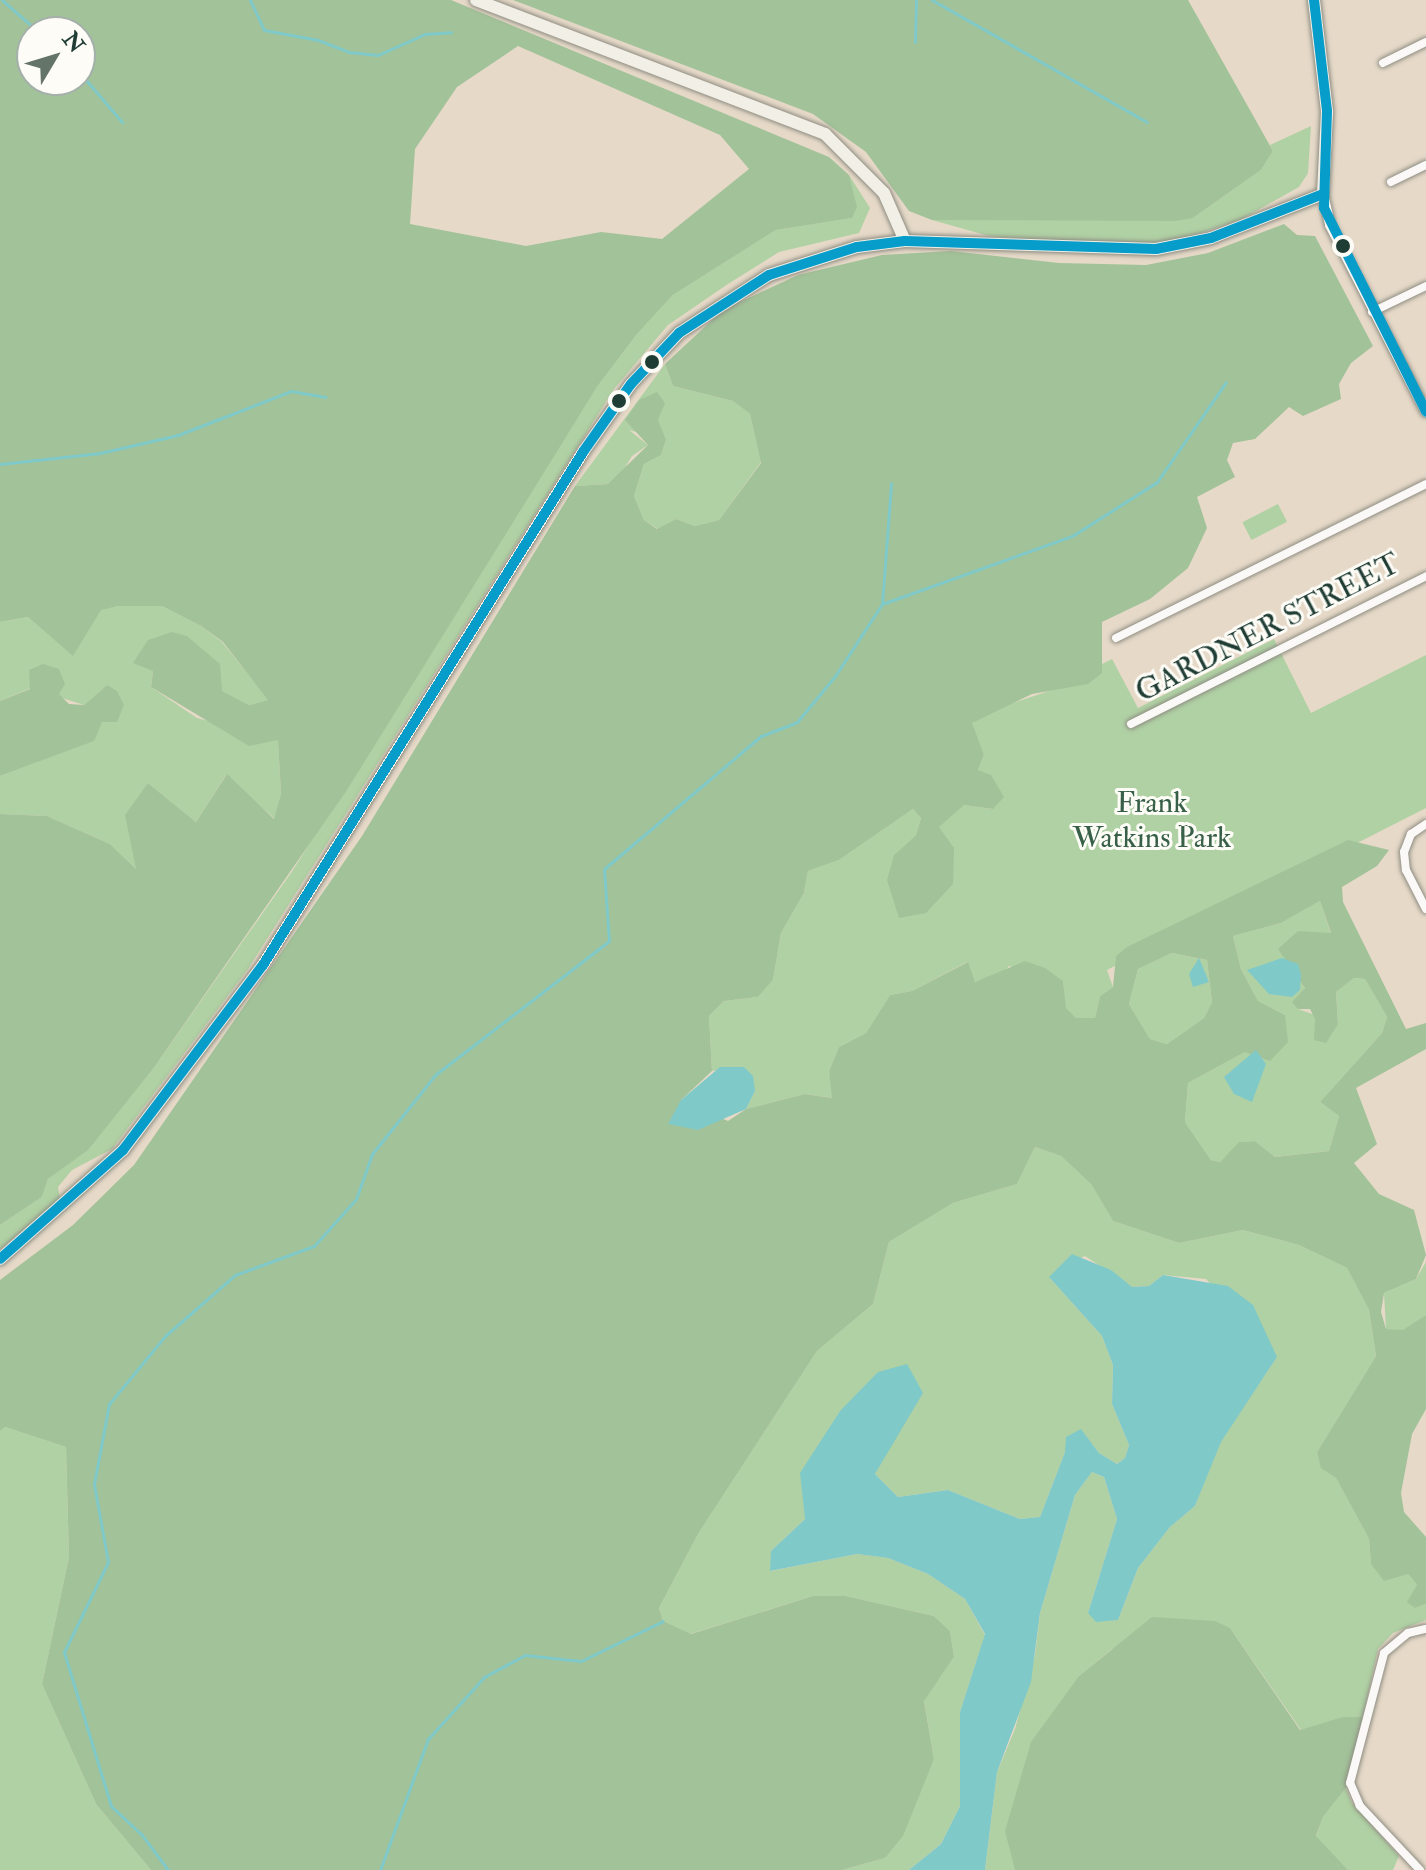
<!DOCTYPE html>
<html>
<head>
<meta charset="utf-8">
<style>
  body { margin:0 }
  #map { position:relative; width:1426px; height:1870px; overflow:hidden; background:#e6d9c8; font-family:"IM FELL Double Pica",serif }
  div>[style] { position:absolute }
  .green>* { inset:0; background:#b0d1a4; transform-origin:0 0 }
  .forest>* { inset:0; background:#a2c299 }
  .water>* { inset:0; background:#80c9c9 }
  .stream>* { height:3px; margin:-1.5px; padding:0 1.5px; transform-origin:1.5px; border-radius:1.5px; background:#80c9c9 }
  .roads { filter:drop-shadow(0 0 2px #8e8d82) drop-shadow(0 0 2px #8e8d82) }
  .minor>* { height:8px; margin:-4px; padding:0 4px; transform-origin:4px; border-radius:4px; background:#fbf9f7 }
  .tertiary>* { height:10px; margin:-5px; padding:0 5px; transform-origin:5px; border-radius:5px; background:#fbf9f7 }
  .secondary>* { height:12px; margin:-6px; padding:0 6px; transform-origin:6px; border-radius:6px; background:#f2efe7 }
  .bus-1>* { height:10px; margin:-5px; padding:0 5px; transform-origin:5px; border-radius:5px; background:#069dca }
  .dots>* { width:22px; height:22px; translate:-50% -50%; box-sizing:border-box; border:4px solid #fdfcf7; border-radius:50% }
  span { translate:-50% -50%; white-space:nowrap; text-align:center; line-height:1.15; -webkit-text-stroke:6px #fdfcf7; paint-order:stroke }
  .street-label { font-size:30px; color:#1f3d34 }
  .park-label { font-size:30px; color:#386048 }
  .north { position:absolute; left:16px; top:16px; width:80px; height:80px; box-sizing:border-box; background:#fdfcf7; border:2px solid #a4b0a9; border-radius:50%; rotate:52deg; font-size:22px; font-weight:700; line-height:32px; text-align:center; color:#1f3d34 }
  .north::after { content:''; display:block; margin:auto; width:28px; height:36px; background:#657468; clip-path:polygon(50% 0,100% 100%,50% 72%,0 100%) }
</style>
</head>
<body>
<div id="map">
  <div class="green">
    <i style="clip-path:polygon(1311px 126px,1308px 173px,1299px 187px,1240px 220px,1186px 238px,1128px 248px,989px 236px,932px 220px,1193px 218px,1261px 170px,1273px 151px,1270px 145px)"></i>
    <i style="clip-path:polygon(849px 175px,870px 208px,859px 233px,779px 252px,728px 284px,668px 325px,614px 389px,248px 969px,112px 1149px,72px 1170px,58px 1187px,60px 1199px,0 1249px,0 1225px,42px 1197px,48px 1179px,88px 1149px,153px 1069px,293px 870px,597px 387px,637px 334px,673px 295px,776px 230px,851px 218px)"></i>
    <i style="clip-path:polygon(665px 364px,673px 386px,733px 401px,750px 414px,761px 462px,719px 520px,695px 526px,676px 519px,658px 529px,644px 520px,634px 496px,644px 464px,661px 455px,666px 440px,629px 430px,648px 445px,632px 456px,620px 476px,608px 484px,575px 486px)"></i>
    <i style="left:1278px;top:504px;width:20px;height:40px;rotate:63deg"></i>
    <i style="clip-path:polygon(118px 606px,162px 606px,201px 626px,222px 642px,269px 700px,249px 705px,221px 691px,153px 671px,151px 687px,197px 718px,278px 739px,281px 794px,275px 819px,226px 775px,196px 822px,148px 783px,137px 870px,110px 844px,47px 816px,0 814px,0 776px,93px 741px,107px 685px,84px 705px,31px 688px,0 701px,0 622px,28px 617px,73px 655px,101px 609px)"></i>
    <i style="clip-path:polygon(1274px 639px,1311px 713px,1426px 655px,1426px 808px,1107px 970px,1113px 987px,1100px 996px,1095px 1018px,1076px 1018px,1065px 1008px,1063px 981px,1009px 966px,1001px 975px,974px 982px,967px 962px,912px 991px,890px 995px,866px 1033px,839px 1047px,829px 1071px,833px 1098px,805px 1094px,746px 1109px,755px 1091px,744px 1067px,712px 1071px,709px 1016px,724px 1001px,758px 997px,773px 980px,781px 933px,804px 893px,808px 871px,839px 860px,913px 809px,921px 818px,916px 835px,894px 855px,964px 805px,993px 809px,978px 770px,984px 755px,971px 724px,986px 712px,1049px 691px,1112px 659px,1138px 708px)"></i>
    <i style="clip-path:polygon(1320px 901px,1331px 934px,1293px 965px,1305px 989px,1298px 1009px,1338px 1023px,1336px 992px,1354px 978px,1365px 979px,1387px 1017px,1382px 1033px,1320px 1102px,1339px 1116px,1329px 1151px,1275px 1157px,1255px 1141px,1240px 1142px,1220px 1162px,1211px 1160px,1185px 1122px,1188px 1083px,1245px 1052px,1285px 1015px,1258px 1001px,1241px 969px,1233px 936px,1281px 923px)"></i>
    <i style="clip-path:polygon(1172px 953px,1207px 960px,1212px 1002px,1204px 1018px,1167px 1044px,1150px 1039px,1129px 1004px,1138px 969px)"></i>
    <i style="clip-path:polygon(1035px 1147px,1061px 1156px,1091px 1184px,1113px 1221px,1179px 1243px,1243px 1230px,1299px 1245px,1347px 1268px,1369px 1310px,1376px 1356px,1317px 1452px,1322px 1468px,1336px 1478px,1369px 1539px,1371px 1564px,1408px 1574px,1417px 1585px,1415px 1608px,1426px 1604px,1426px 1620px,1393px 1633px,1378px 1649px,1363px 1717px,1342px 1717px,1301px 1730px,1230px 1628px,1112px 1649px,1079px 1676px,1015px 1870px,985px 1870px,997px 1772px,1015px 1729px,1035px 1655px,1040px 1613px,1075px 1495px,1092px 1472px,1104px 1477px,1117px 1519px,1088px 1613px,1118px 1620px,1138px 1568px,1170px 1527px,1195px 1506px,1220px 1442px,1277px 1357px,1206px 1279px,1163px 1275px,1149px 1286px,1132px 1287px,1085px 1256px,1065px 1265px,1050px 1278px,1102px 1336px,1113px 1365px,1112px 1404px,1129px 1445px,1125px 1458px,1117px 1464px,1099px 1453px,1081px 1430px,1065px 1452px,1040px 1517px,1020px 1519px,948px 1490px,898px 1497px,875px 1474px,894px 1438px,840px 1411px,827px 1432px,805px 1519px,771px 1551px,771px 1571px,857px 1554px,888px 1558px,928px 1574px,965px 1599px,985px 1635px,960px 1712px,960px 1806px,941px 1844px,909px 1870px,842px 1870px,885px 1858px,934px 1759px,924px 1700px,954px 1657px,950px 1631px,934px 1616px,846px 1596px,813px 1596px,690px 1634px,663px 1621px,659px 1608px,698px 1534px,817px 1351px,873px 1304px,889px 1242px,953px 1203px,1017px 1184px)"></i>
    <i style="clip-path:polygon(1426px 1262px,1426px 1315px,1403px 1331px,1386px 1329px,1384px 1293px,1416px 1279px)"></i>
    <i style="clip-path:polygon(5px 1427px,66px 1447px,69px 1557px,42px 1684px,96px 1804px,151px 1870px,0 1870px,0 1431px)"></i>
    <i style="clip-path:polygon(1346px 1788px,1352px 1803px,1399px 1856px,1393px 1870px,1348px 1870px,1316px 1837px,1323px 1817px)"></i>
  </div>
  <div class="forest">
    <i style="clip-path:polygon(evenodd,0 0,451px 0,829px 157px,849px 175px,857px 207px,852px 218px,776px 230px,673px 295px,637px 334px,597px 387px,347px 790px,153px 1069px,88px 1150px,48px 1179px,42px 1197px,0 1225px,0 814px,47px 816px,110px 844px,136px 869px,125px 815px,148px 783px,196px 822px,227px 774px,274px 819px,281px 794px,278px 740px,249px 746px,151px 687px,153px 671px,133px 663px,148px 640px,172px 632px,187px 636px,220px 664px,222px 691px,249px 705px,268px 700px,223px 642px,201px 626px,162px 606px,118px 606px,101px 610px,73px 656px,28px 617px,0 622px,0 0,32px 32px,80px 32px,80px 80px,32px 80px,32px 32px,0 0,518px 46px,720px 135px,749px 169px,662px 239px,601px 232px,526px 246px,410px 224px,415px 149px,457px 87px,518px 46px)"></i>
    <i style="clip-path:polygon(513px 0,1188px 0,1273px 151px,1261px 170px,1193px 218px,1176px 221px,932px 220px,909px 211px,866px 152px,813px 114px)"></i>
    <i style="clip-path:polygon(evenodd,1284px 224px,1297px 235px,1315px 236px,1373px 346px,1351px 363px,1339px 384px,1341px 399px,1303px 416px,1289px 407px,1255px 439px,1233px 443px,1227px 460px,1235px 477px,1197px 497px,1207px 528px,1188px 568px,1150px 599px,1102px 622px,1102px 673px,1088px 684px,1032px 694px,972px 723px,984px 755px,978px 770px,991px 775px,1004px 797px,993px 809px,964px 805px,939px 827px,954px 848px,953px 884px,926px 913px,899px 918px,887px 880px,894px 855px,916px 835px,921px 818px,913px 809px,839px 860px,808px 871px,804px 893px,781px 933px,773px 980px,758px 997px,724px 1001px,709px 1016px,712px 1071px,681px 1100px,728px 1121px,746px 1109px,805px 1094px,832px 1098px,829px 1071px,839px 1047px,866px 1033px,890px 995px,912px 991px,968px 962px,975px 982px,1025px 961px,1045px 968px,1063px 981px,1066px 1008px,1076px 1018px,1095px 1018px,1100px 996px,1113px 987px,1116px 956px,1127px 947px,1348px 840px,1389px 850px,1377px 866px,1342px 887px,1343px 902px,1406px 1029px,1426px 1023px,1426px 1049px,1356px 1088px,1377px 1144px,1354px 1163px,1379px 1194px,1414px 1210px,1426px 1255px,1416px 1279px,1384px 1293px,1381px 1312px,1386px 1329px,1403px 1330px,1426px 1315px,1426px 1409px,1412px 1434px,1401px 1493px,1404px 1512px,1426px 1537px,1426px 1604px,1415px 1608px,1407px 1602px,1417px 1585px,1408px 1574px,1384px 1581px,1371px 1564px,1369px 1539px,1336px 1478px,1321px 1468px,1317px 1452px,1376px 1356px,1369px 1310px,1347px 1268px,1299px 1245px,1243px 1230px,1179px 1243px,1113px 1221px,1091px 1184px,1061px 1156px,1035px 1147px,1017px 1184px,953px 1203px,889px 1242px,873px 1304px,817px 1351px,698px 1534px,659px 1608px,663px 1621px,691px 1634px,813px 1596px,846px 1596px,934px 1616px,950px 1631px,954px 1657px,924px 1701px,934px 1759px,903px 1836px,885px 1858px,842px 1870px,151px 1870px,96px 1804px,42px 1684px,69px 1557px,66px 1447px,5px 1427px,0 1431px,0 1280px,73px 1225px,134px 1165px,362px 836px,575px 486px,608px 484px,648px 445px,625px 420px,639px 400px,657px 392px,665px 403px,658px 420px,666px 440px,661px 455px,644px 464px,634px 496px,644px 520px,657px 529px,676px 519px,695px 526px,719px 520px,761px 463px,750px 414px,733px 401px,673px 386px,665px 364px,723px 310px,798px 275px,882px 255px,951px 251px,1059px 263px,1146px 265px,1208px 253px,1284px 224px,1320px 901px,1331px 933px,1298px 931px,1278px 949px,1305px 988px,1292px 1002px,1298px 1009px,1310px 1009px,1315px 1019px,1314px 1040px,1326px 1043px,1338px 1024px,1336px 992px,1354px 978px,1365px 979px,1387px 1017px,1382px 1033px,1320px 1102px,1339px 1116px,1329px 1151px,1275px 1157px,1255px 1141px,1239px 1142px,1220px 1162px,1211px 1160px,1185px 1122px,1188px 1083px,1245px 1052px,1270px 1061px,1288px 1042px,1285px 1015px,1258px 1001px,1241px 969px,1233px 936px,1281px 923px,1320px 901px,1284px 224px,1172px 953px,1207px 960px,1212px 1002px,1204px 1018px,1167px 1044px,1150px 1039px,1129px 1004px,1138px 969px,1172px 953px)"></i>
    <i style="clip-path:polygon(43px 664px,59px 669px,65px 684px,59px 694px,69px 704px,84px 705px,107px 685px,117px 691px,124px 705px,117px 722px,102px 722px,94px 741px,0 776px,0 701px,30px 689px,29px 670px)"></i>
    <i style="clip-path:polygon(1152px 1617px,1215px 1621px,1230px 1628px,1300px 1730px,1342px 1717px,1363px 1717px,1346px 1788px,1323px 1817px,1316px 1836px,1348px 1870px,1015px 1870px,1005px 1831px,1031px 1742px,1079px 1676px)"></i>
  </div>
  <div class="water">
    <i style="clip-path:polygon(1199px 958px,1209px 982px,1193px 987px,1189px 974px)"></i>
    <i style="clip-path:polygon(1282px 958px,1298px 964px,1301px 974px,1300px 990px,1292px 997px,1269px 994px,1247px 970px)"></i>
    <i style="clip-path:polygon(1256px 1050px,1266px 1064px,1252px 1102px,1234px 1094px,1224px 1077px)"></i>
    <i style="clip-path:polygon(720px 1067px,744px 1067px,753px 1076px,755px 1091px,746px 1109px,698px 1130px,668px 1124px,681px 1100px)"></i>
    <i style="clip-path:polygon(1072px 1254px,1111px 1270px,1132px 1287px,1149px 1286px,1163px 1275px,1228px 1286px,1253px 1305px,1277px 1357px,1221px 1442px,1195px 1506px,1170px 1527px,1138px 1568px,1118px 1620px,1096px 1622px,1088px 1613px,1117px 1519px,1104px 1477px,1092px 1472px,1075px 1495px,1040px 1613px,1031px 1682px,997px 1772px,985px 1870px,909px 1870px,941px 1844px,960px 1806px,960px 1712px,985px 1634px,965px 1599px,928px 1574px,888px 1558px,857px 1554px,770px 1571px,771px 1551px,805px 1519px,800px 1473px,840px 1411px,878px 1372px,907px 1364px,923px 1393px,875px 1474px,898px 1497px,948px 1490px,1020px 1519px,1040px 1517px,1065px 1452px,1066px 1437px,1081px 1429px,1099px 1453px,1117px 1464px,1125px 1458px,1129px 1445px,1112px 1404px,1113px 1365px,1102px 1336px,1049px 1277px)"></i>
  </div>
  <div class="stream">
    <i style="left:2px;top:0;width:43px;rotate:41.2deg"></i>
    <i style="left:250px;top:0;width:33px;rotate:65deg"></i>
    <i style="left:264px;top:30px;width:55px;rotate:10.5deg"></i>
    <i style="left:318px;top:40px;width:33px;rotate:21deg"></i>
    <i style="left:349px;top:52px;width:29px;rotate:6deg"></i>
    <i style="left:378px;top:55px;width:51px;rotate:-24.1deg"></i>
    <i style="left:425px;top:34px;width:26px;rotate:-4deg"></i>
    <i style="left:932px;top:0;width:247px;rotate:29.6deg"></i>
    <i style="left:915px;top:42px;width:42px;rotate:-88.6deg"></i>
    <i style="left:80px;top:73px;width:65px;rotate:49.4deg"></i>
    <i style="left:0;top:464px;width:101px;rotate:-6.3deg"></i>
    <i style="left:100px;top:453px;width:80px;rotate:-13deg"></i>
    <i style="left:178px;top:435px;width:121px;rotate:-21.3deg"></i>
    <i style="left:291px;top:391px;width:35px;rotate:10deg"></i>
    <i style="left:882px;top:604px;width:202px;rotate:-19.7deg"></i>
    <i style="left:1072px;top:536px;width:101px;rotate:-32.4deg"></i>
    <i style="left:1157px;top:482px;width:121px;rotate:-55.4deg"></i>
    <i style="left:168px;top:1870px;width:44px;rotate:-126.6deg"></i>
    <i style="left:142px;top:1835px;width:42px;rotate:-136.9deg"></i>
    <i style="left:111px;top:1806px;width:161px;rotate:-107deg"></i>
    <i style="left:64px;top:1652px;width:100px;rotate:-63.9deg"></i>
    <i style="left:108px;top:1562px;width:79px;rotate:-100.2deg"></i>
    <i style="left:94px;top:1484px;width:81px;rotate:-79.4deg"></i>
    <i style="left:109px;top:1404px;width:88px;rotate:-50.5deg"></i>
    <i style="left:165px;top:1336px;width:93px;rotate:-41.1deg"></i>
    <i style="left:235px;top:1275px;width:84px;rotate:-20.2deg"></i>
    <i style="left:314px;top:1246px;width:63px;rotate:-48.2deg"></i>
    <i style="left:356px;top:1199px;width:48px;rotate:-70.4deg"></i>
    <i style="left:372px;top:1154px;width:101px;rotate:-51.4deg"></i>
    <i style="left:435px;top:1075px;width:220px;rotate:-37.6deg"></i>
    <i style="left:609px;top:941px;width:72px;rotate:-94deg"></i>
    <i style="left:604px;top:869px;width:206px;rotate:-40.3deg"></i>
    <i style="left:761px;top:736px;width:39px;rotate:-21deg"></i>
    <i style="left:797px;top:722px;width:60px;rotate:-50.4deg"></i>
    <i style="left:835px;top:676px;width:86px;rotate:-56.9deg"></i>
    <i style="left:882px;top:604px;width:121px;rotate:-85.7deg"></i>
    <i style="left:380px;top:1870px;width:140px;rotate:-69.9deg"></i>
    <i style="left:428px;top:1739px;width:84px;rotate:-47.9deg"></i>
    <i style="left:484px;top:1677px;width:47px;rotate:-28.2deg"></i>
    <i style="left:525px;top:1655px;width:56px;rotate:6.1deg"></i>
    <i style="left:581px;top:1661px;width:91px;rotate:-26deg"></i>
  </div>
  <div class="roads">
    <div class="minor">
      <i style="left:1383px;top:63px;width:48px;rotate:-26deg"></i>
      <i style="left:1391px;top:182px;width:39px;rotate:-26deg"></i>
      <i style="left:1372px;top:312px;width:60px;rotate:-25.7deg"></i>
      <i style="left:1116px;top:638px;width:346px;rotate:-26.4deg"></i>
      <i style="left:1131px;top:724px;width:330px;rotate:-26.6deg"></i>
      <i style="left:1426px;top:824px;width:18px;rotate:146deg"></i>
      <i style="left:1411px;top:834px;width:19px;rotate:111deg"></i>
      <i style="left:1404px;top:852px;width:18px;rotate:84deg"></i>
      <i style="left:1406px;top:870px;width:44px;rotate:62.9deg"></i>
      <i style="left:1420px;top:1870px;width:88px;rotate:-133.2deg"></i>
      <i style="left:1360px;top:1806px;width:25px;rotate:-113deg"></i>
      <i style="left:1350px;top:1783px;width:134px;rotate:-75.3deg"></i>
      <i style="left:1384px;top:1653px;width:31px;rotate:-40deg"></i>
      <i style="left:1408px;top:1633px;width:18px;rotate:-13deg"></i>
    </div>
    <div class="tertiary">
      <i style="left:1323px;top:194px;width:32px;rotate:77deg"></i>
      <i style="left:1330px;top:225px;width:210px;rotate:62.8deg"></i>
    </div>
    <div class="secondary">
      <i style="left:476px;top:0;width:374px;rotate:21deg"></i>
      <i style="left:825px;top:134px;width:83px;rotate:45deg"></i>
      <i style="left:884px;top:193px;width:52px;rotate:66.4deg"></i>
      <i style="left:0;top:1259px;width:164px;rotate:-41.5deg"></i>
      <i style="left:123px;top:1150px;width:232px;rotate:-52.9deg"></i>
      <i style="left:263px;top:965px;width:605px;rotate:-58.04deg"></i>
      <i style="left:583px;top:452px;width:83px;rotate:-54.8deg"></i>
      <i style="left:631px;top:384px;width:70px;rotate:-46.7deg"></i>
      <i style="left:679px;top:333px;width:107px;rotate:-32.8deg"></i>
      <i style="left:769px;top:275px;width:92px;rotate:-17.7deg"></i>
      <i style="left:857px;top:247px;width:48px;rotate:-7.1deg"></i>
      <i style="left:905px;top:241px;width:251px;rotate:1.8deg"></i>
      <i style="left:1156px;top:249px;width:56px;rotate:-11.3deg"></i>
      <i style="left:1211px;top:238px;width:120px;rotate:-21.4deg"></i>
      <i style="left:1323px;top:194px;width:83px;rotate:-87.2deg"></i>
      <i style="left:1327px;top:111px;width:112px;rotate:-96.7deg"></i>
    </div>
  </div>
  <div class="bus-1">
    <i style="left:1314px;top:0;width:112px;rotate:83.3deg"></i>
    <i style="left:1327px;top:111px;width:97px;rotate:91.8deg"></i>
    <i style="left:1324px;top:208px;width:228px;rotate:63.4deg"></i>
    <i style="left:0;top:1259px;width:164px;rotate:-41.5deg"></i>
    <i style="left:123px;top:1150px;width:232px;rotate:-52.9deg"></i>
    <i style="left:263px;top:965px;width:605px;rotate:-58.04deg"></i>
    <i style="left:583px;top:452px;width:83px;rotate:-54.8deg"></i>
    <i style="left:631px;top:384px;width:70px;rotate:-46.7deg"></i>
    <i style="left:679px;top:333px;width:107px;rotate:-32.8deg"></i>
    <i style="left:769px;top:275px;width:92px;rotate:-17.7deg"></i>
    <i style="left:857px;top:247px;width:48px;rotate:-7.1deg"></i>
    <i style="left:905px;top:241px;width:251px;rotate:1.8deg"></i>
    <i style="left:1156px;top:249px;width:56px;rotate:-11.3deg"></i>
    <i style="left:1211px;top:238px;width:120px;rotate:-21.4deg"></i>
  </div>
  <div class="dots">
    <i style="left:1343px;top:246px;background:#1f3d34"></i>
    <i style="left:652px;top:362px;background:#1f3d34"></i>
    <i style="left:619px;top:401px;background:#1f3d34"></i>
  </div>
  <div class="street-label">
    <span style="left:1268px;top:628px;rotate:-27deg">GARDNER STREET</span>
  </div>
  <div class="park-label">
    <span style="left:1152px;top:820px">Frank<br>Watkins Park</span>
  </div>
  <div class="north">N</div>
</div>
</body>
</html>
